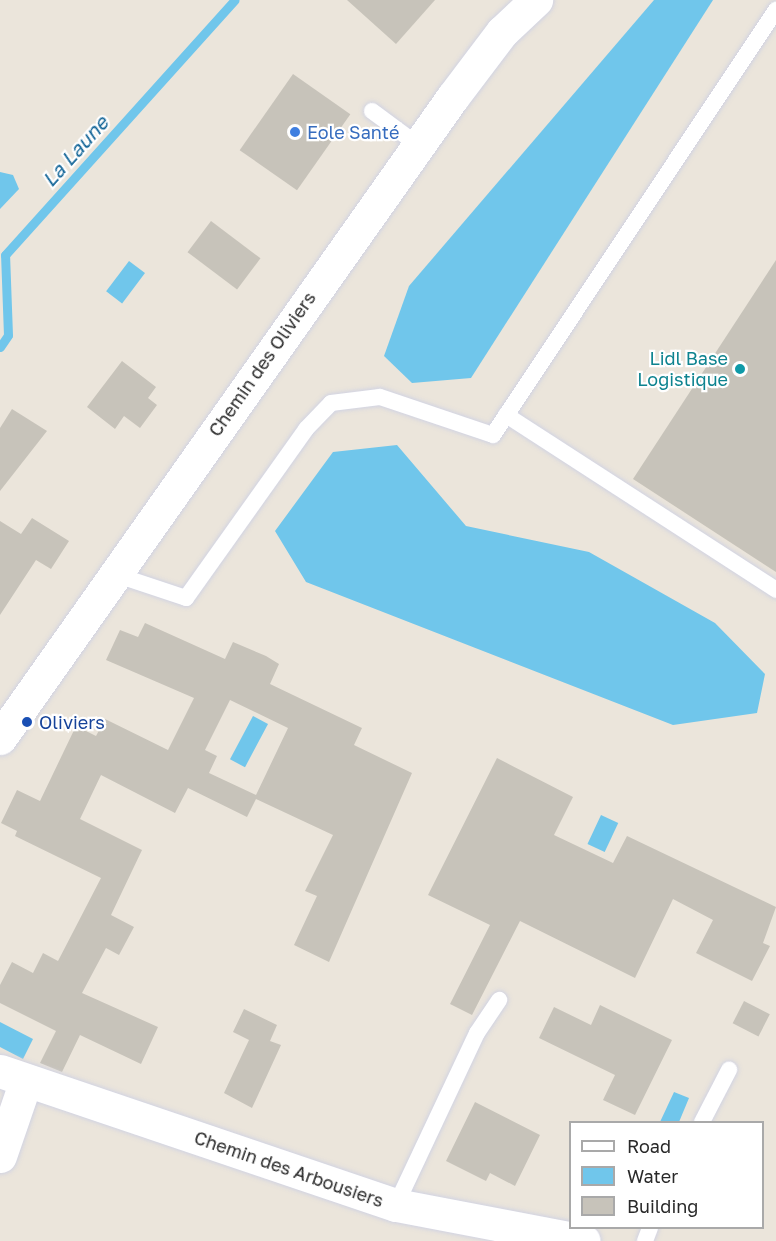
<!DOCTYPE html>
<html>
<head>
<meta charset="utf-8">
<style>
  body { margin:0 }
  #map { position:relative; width:776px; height:1241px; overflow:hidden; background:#ebe5db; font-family:"Golos Text",sans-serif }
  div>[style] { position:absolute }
  .water>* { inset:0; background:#70c6eb; transform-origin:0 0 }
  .stream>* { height:9px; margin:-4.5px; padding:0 4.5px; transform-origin:4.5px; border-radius:4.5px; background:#70c6eb }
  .building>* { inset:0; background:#c7c3ba; transform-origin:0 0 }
  .roads { filter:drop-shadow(0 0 2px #d1d3e2) drop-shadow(0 0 2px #d1d3e2) }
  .service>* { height:16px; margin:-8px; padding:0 8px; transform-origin:8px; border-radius:8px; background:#fff }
  .minor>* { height:33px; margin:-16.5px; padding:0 16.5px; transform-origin:16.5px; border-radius:16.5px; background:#fff }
  .dots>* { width:16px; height:16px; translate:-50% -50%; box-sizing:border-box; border:3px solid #fff; border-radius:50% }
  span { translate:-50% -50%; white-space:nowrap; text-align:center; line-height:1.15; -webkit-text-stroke:4.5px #fff; paint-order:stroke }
  .shop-label { font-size:18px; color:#366cbe }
  .left { translate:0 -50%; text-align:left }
  .culture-label { font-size:18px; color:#0d838f }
  .right { translate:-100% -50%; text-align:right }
  .street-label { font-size:18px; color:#292929 }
  .transit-label { font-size:18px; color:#164399 }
  .water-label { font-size:20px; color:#106396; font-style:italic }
  .legend { position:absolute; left:569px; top:1121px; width:195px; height:108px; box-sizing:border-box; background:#fff; border:2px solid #a9a9a9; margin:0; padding:8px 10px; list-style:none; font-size:18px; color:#292929 }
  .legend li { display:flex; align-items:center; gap:12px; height:30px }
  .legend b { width:30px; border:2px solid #a9a9a9 }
</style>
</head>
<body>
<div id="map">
  <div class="water">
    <i style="clip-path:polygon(654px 0,713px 0,471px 378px,412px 383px,384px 356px,409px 286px)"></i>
    <i style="clip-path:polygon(0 172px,13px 175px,19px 189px,0 209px)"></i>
    <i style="left:129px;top:261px;width:20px;height:38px;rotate:37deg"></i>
    <i style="clip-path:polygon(397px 445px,466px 526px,589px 552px,715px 623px,765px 674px,757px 713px,673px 725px,306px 582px,275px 531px,333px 452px)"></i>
    <i style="left:253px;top:716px;width:17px;height:49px;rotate:28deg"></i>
    <i style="left:601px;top:815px;width:19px;height:32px;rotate:25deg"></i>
    <i style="clip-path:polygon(0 1022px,33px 1039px,23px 1059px,0 1047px)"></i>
    <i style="clip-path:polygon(674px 1092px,689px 1098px,679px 1122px,660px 1122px)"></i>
  </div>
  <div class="stream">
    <i style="left:0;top:347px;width:14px;rotate:-56deg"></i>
    <i style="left:8px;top:335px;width:80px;rotate:-92.1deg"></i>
    <i style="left:5px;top:255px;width:343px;rotate:-48deg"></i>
  </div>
  <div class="building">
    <i style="clip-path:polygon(347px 0,435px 0,396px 44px)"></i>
    <i style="left:293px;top:74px;width:70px;height:93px;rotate:35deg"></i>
    <i style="left:211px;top:221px;width:62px;height:39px;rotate:37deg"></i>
    <i style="clip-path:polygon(776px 260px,776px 572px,633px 479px)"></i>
    <i style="clip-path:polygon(122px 361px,156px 387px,148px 398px,157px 405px,140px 428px,124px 416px,115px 429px,87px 407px)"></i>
    <i style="clip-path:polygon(12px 409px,47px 431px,0 491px,0 428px)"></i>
    <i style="clip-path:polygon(32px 518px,69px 541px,51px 569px,36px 560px,0 615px,0 521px,21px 534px)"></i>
    <i style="clip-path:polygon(evenodd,145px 623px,225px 659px,233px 642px,266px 656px,279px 664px,270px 684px,362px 728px,354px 745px,412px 773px,329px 962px,294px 945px,317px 896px,305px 891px,333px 835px,256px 799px,247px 817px,188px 788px,175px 813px,101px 775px,80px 819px,142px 850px,111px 915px,134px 927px,119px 955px,106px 948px,82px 993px,158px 1027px,141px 1064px,80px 1035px,62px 1072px,40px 1063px,56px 1031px,0 1003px,0 985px,12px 962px,33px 973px,43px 953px,58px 961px,101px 878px,15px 836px,17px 831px,1px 823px,17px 790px,40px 801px,76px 726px,96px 736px,105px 719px,168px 750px,194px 698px,106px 660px,120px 630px,138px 637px,145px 623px,230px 700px,288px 728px,256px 795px,209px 773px,217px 756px,205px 750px,230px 700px)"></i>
    <i style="clip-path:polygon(497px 758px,573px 797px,554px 835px,613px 863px,627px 836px,776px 907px,763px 943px,770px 946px,752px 981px,696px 953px,713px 920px,673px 899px,635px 978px,520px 921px,472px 1015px,450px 1004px,490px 925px,428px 895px)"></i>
    <i style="left:744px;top:1001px;width:29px;height:25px;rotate:27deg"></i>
    <i style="clip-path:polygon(600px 1005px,672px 1040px,635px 1115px,603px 1100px,615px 1075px,539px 1038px,554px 1007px,591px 1025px)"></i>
    <i style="clip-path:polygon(244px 1009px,277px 1025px,270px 1041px,281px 1045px,252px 1108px,224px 1093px,249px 1040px,233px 1032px)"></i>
    <i style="clip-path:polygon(475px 1102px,540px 1135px,515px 1186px,490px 1173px,486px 1181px,446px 1161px)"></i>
  </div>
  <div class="roads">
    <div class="service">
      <i style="left:372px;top:111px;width:57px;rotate:36.5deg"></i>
      <i style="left:506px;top:415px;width:322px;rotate:32.9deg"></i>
      <i style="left:114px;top:574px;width:76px;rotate:18.4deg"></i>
      <i style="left:186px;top:598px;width:207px;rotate:-54.6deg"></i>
      <i style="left:306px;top:429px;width:36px;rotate:-46deg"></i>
      <i style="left:331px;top:403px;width:49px;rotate:-7deg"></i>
      <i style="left:380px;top:397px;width:119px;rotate:18.6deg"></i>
      <i style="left:493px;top:435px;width:511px;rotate:-56.34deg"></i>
      <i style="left:702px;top:1122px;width:59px;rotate:-62.6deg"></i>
      <i style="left:396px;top:1205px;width:190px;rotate:-64.8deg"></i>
      <i style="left:477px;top:1033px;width:40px;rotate:-56deg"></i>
      <i style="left:645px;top:1241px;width:14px;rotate:-69deg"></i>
    </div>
    <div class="minor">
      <i style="left:0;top:738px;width:784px;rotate:-54.77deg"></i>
      <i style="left:452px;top:98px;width:83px;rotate:-52.9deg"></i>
      <i style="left:502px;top:32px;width:47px;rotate:-43.3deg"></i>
      <i style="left:0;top:1071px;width:418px;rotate:18.7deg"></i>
      <i style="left:396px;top:1205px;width:191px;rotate:10.8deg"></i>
      <i style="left:0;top:1156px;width:80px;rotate:-71.1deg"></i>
    </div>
  </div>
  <div class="dots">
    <i style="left:295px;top:132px;background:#3f7fe0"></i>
    <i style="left:740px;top:369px;background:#0f9aa8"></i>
    <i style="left:27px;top:722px;background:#1a4fb4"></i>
  </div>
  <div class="shop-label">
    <span class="left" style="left:307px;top:132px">Eole Santé</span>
  </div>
  <div class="culture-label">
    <span class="right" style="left:728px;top:369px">Lidl Base<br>Logistique</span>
  </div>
  <div class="street-label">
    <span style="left:262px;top:364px;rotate:-55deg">Chemin des Oliviers</span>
    <span style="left:289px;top:1169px;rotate:19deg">Chemin des Arbousiers</span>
  </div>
  <div class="transit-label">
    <span class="left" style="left:39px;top:722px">Oliviers</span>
  </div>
  <div class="water-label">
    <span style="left:75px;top:151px;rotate:-48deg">La Laune</span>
  </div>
  <ul class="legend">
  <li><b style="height:8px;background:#fff"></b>Road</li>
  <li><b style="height:16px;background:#70c6eb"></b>Water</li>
  <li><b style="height:16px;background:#c7c3ba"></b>Building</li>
  </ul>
</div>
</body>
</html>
